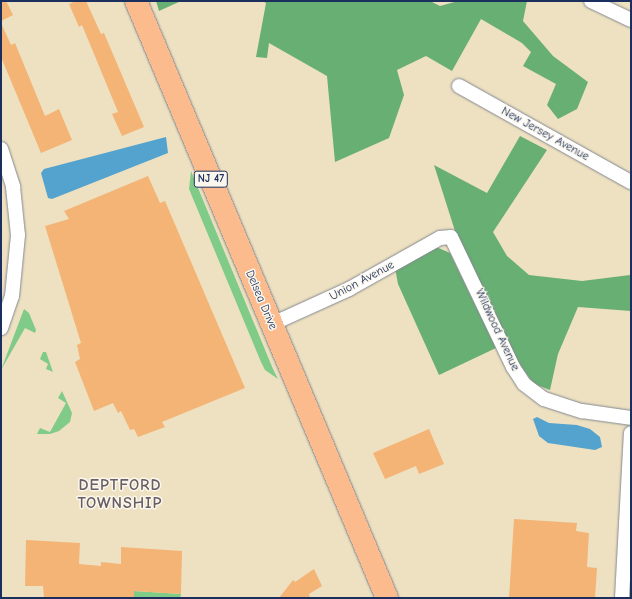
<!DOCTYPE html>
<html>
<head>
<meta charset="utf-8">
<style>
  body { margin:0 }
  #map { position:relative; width:632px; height:599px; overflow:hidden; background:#eee1c1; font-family:"Comic Neue",sans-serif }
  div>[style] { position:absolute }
  .green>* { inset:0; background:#80cb88 }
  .forest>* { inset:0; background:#68af74 }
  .water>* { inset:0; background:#54a3ce }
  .building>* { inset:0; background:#f3b476 }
  .roads { filter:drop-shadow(0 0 1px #848890) drop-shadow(0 0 1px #848890) }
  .street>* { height:14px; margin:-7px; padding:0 7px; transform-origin:7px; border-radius:7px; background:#fff }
  .primary>* { height:22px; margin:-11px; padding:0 11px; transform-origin:11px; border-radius:11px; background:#fbbb8d }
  span { translate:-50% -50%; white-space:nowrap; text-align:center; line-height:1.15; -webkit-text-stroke:3px #fbf7ec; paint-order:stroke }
  .shield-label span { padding:1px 3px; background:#fbf7ec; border:1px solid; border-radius:3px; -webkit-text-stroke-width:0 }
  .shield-label { font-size:11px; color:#1b2f5e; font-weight:700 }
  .street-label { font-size:12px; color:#1b2f5e }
  .district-label { font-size:16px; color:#675e66; font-weight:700; letter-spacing:1px }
  .frame { position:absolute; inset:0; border:2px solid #1b2f5e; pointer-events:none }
</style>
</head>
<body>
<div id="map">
  <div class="green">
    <i style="clip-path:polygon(191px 171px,273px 369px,278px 379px,265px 370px,261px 362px,189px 189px)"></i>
    <i style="clip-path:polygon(24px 309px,29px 313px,36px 330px,35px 333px,25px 328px,1px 370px)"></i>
    <i style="clip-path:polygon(43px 352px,46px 352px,53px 372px,46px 369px,48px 364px,40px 359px)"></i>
    <i style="clip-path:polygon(62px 391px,72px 413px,70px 422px,59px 431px,50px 434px,37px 434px,40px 428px,50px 432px,66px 403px,58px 398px)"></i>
    <i style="clip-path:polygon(134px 591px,181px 594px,180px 598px,134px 598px)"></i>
  </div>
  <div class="forest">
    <i style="clip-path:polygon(156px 1px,181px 1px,159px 11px)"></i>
    <i style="clip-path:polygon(262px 1px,430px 1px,440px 6px,458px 1px,527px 1px,523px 21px,553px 56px,588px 82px,577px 109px,558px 119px,547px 105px,556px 84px,523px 66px,531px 52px,522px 43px,481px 19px,452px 71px,426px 56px,397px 70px,404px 95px,389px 138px,335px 162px,327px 76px,269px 43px,267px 58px,256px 57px,266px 3px)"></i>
    <i style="clip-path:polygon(520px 136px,547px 150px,493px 232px,507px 256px,529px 275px,582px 281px,630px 275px,631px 311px,578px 307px,558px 354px,550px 390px,534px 384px,519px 364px,455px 231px,434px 165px,487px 193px)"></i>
    <i style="clip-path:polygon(434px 246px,450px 253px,496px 348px,439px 375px,398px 284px,395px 268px)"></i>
  </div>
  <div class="water">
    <i style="clip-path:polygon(166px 137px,168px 153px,52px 199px,48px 198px,41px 173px,44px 169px)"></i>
    <i style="clip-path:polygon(537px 417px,549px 423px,577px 425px,590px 429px,600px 437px,602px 447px,595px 450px,548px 443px,539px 436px,533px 419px)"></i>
  </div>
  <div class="building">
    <i style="clip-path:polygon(1px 1px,6px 1px,13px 15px,1px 21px)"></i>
    <i style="clip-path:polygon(76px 1px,86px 1px,101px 34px,104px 33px,144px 127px,122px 136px,112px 114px,118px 112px,82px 25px,79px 27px,69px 4px)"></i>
    <i style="clip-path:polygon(1px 23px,11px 45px,15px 43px,45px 116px,59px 109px,72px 140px,41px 153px,1px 57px)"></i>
    <i style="clip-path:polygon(148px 176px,160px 203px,165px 201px,245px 388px,162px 422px,165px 427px,138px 437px,134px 429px,130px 430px,121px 411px,118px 413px,113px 403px,94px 411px,75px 362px,80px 359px,77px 345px,81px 343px,45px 226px,69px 219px,64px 211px)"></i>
    <i style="clip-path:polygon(429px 429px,444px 464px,419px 474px,416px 466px,385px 479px,373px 453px)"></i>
    <i style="clip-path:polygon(514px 519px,577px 523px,576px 531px,589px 533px,587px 567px,597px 568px,595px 598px,509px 598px)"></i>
    <i style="clip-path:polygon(26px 540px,80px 543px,79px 564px,101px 566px,101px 562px,121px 564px,121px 547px,182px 551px,181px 594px,134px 591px,134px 598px,44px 598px,43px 586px,25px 586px)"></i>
    <i style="clip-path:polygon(314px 569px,322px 586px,309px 594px,310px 598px,279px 598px,293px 580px,295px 582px)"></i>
  </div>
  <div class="roads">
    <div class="street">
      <i style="left:591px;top:1px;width:44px;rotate:25.4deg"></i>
      <i style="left:459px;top:86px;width:197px;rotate:29.2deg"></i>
      <i style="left:1px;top:149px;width:40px;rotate:72deg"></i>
      <i style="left:13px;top:187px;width:48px;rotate:84.1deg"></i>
      <i style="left:18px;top:235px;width:61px;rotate:95.6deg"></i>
      <i style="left:12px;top:296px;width:34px;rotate:109deg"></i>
      <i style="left:272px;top:324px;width:85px;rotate:-24.4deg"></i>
      <i style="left:349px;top:289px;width:104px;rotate:-29.3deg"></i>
      <i style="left:440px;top:238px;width:11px;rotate:-5deg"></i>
      <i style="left:451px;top:237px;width:144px;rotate:64.5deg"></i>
      <i style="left:513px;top:367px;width:20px;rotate:57deg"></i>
      <i style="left:524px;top:384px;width:25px;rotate:37deg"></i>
      <i style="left:544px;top:399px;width:40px;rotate:18deg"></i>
      <i style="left:582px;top:411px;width:49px;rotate:8.1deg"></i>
      <i style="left:622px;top:598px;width:165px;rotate:-86.9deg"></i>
    </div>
    <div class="primary">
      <i style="left:136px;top:1px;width:648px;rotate:67.2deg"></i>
    </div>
  </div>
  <div class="shield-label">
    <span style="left:211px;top:179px">NJ 47</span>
  </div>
  <div class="street-label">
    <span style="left:545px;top:134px;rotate:29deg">New Jersey Avenue</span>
    <span style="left:362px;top:281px;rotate:-28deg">Union Avenue</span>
    <span style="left:261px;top:300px;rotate:67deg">Delsea Drive</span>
    <span style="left:497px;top:330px;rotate:65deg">Wildwood Avenue</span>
  </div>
  <div class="district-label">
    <span style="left:120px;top:494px">DEPTFORD<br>TOWNSHIP</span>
  </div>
  <div class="frame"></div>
</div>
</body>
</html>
